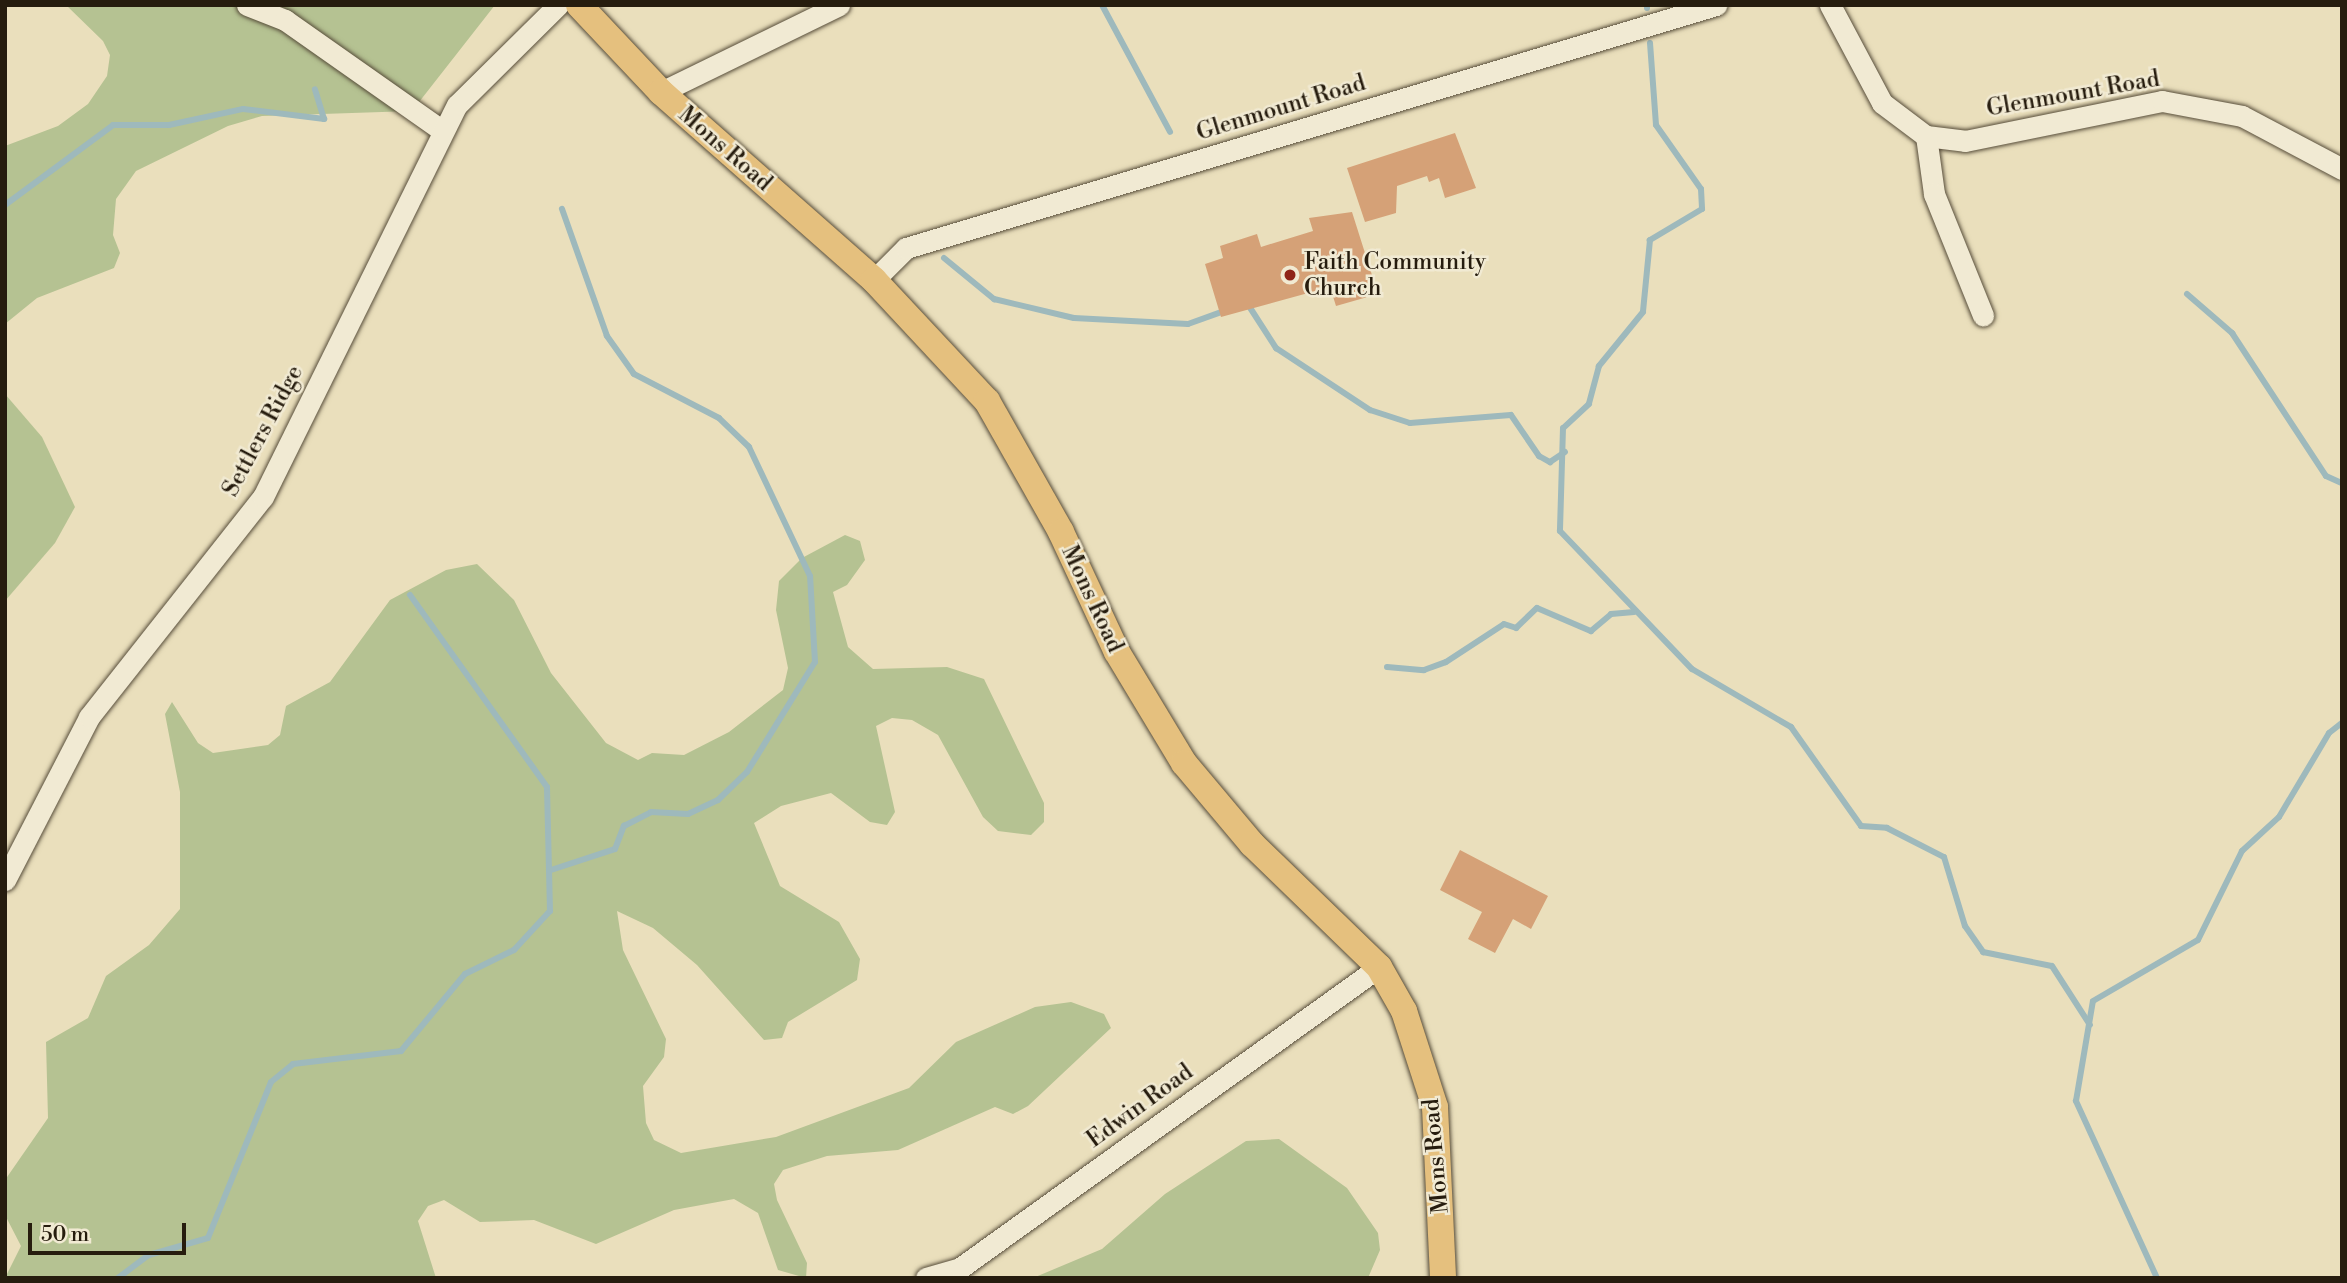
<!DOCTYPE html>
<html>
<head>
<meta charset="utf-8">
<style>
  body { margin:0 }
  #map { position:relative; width:2347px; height:1283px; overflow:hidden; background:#eadfbc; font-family:"Libre Bodoni",serif }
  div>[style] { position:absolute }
  .green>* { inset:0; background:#b5c292 }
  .stream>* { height:6px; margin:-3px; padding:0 3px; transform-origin:3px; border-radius:3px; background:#9eb9bc }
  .building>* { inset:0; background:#d5a177 }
  .roads { filter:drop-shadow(0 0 2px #574d3a) drop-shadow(0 0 2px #574d3a) }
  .minor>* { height:21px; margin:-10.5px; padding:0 10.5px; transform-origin:10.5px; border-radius:10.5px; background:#f1ead3 }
  .major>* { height:26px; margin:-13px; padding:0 13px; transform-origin:13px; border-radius:13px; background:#e5c07e }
  .dots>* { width:19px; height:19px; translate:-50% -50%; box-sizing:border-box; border:4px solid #f1ead3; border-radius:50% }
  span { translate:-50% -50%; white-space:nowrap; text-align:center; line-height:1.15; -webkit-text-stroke:5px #f1ead3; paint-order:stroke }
  .street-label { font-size:23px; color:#261c0e }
  .poi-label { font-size:23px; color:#261c0e }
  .left { translate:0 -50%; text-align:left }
  .frame { position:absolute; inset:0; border:7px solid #261c0e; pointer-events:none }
  .scale { position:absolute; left:28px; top:1223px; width:158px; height:32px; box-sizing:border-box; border:4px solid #261c0e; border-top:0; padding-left:9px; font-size:21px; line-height:24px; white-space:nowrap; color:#261c0e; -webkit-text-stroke:5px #f1ead3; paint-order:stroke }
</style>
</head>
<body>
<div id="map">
  <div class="green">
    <i style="clip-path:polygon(66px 5px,495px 5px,412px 111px,262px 116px,228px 126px,136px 171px,116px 199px,113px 235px,120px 253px,114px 268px,37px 298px,5px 324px,5px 146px,58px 126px,88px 104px,107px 76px,110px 55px,103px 41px)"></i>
    <i style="clip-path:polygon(5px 394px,42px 437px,75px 507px,55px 543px,5px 601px)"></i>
    <i style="clip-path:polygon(845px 535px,860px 541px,865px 560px,847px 585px,833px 592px,848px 647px,873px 669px,947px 667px,984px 679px,1044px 803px,1044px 822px,1031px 835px,998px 831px,983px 817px,938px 735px,912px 720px,892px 718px,876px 726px,895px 812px,887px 825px,870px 822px,831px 793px,781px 806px,754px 823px,780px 886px,839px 922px,860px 959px,857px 980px,788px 1022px,782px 1038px,764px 1040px,697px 965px,653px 928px,617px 911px,623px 950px,666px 1039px,664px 1057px,643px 1086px,646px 1123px,654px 1140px,681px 1153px,776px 1137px,909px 1088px,956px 1042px,1035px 1007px,1071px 1002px,1104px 1014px,1111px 1028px,1028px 1106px,1013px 1114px,995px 1107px,898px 1150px,827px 1156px,783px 1170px,774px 1184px,777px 1200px,807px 1263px,806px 1278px,778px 1270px,758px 1213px,734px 1199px,674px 1210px,596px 1244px,534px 1220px,480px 1222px,444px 1200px,428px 1206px,418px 1221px,436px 1278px,5px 1278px,21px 1246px,5px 1215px,5px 1180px,48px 1118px,46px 1042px,88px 1018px,106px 976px,149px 945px,180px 909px,180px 792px,165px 714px,172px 702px,198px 743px,213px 753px,268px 745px,280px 735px,286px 706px,330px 682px,390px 600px,446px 570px,477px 564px,514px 600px,551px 673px,606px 743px,638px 760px,652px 753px,684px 755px,729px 732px,783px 690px,788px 668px,776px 610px,779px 581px,802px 558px)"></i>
    <i style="clip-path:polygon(1279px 1139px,1347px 1188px,1378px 1233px,1380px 1250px,1368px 1278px,1033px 1278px,1102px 1249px,1165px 1194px,1246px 1141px)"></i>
  </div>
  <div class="stream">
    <i style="left:1102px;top:5px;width:144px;rotate:61.8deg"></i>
    <i style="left:1647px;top:5px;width:3px;rotate:90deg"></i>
    <i style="left:1650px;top:43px;width:82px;rotate:85.8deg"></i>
    <i style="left:1656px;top:125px;width:78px;rotate:54.9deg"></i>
    <i style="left:1701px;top:189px;width:20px;rotate:87deg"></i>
    <i style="left:1702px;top:209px;width:61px;rotate:149.2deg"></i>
    <i style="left:1650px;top:240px;width:72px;rotate:95.6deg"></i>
    <i style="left:1643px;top:312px;width:70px;rotate:129.2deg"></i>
    <i style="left:1599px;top:366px;width:39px;rotate:105deg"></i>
    <i style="left:1589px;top:404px;width:35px;rotate:137deg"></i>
    <i style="left:1563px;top:428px;width:103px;rotate:91.7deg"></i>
    <i style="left:1560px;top:531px;width:191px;rotate:46.3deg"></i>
    <i style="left:1692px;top:669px;width:115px;rotate:30.4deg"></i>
    <i style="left:1791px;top:727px;width:121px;rotate:54.7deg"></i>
    <i style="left:1861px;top:826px;width:26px;rotate:4deg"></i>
    <i style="left:1887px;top:828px;width:64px;rotate:27deg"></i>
    <i style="left:1944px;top:857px;width:72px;rotate:73.1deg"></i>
    <i style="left:1965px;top:926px;width:32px;rotate:55deg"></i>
    <i style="left:1983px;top:952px;width:70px;rotate:11.5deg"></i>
    <i style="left:2052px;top:966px;width:70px;rotate:57.2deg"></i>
    <i style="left:5px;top:205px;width:134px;rotate:-36.5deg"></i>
    <i style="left:113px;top:125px;width:56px"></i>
    <i style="left:169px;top:125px;width:76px;rotate:-12.2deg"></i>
    <i style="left:243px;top:109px;width:82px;rotate:7deg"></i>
    <i style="left:324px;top:119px;width:31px;rotate:-107deg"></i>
    <i style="left:944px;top:258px;width:65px;rotate:39.4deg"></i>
    <i style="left:994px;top:299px;width:82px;rotate:13.4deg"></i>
    <i style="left:1074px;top:318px;width:114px;rotate:3deg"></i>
    <i style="left:1188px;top:324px;width:41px;rotate:-19.7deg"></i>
    <i style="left:2187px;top:294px;width:60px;rotate:40.9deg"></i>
    <i style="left:2232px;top:333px;width:171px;rotate:56.7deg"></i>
    <i style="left:2326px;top:476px;width:17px;rotate:24deg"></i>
    <i style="left:1247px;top:303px;width:54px;rotate:57.2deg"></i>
    <i style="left:1276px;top:348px;width:113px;rotate:33.4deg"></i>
    <i style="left:1370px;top:410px;width:42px;rotate:18deg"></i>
    <i style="left:1410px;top:423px;width:101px;rotate:-4.5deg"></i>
    <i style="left:1511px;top:415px;width:50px;rotate:55.7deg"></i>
    <i style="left:1539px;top:456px;width:13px;rotate:29deg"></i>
    <i style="left:1550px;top:462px;width:18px;rotate:-34deg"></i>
    <i style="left:1387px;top:667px;width:37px;rotate:5deg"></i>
    <i style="left:1424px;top:670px;width:23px;rotate:-20deg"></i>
    <i style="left:1446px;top:662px;width:69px;rotate:-33.2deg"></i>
    <i style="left:1504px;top:624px;width:13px;rotate:18deg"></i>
    <i style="left:1516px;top:628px;width:29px;rotate:-44deg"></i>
    <i style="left:1537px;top:608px;width:59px;rotate:23.1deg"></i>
    <i style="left:1591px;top:631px;width:26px;rotate:-40deg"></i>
    <i style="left:1611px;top:614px;width:23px;rotate:-5deg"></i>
    <i style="left:551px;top:870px;width:67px;rotate:-18.2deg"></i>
    <i style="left:615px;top:849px;width:25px;rotate:-69deg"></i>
    <i style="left:624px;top:826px;width:30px;rotate:-27deg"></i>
    <i style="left:651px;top:812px;width:37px;rotate:3deg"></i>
    <i style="left:688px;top:814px;width:33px;rotate:-25deg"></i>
    <i style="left:718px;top:800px;width:40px;rotate:-44deg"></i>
    <i style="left:747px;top:772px;width:129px;rotate:-58.3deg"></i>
    <i style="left:815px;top:662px;width:86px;rotate:-93.3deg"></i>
    <i style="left:810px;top:576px;width:143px;rotate:-115.3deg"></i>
    <i style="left:749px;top:447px;width:42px;rotate:-136deg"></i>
    <i style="left:719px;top:418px;width:96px;rotate:-152.6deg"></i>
    <i style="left:634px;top:374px;width:47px;rotate:-125.4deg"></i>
    <i style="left:607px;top:336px;width:135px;rotate:-109.5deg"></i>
    <i style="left:118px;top:1278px;width:39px;rotate:-37deg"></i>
    <i style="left:149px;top:1255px;width:61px;rotate:-16.1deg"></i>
    <i style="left:208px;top:1238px;width:168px;rotate:-68deg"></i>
    <i style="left:271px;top:1082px;width:28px;rotate:-39deg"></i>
    <i style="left:293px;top:1064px;width:109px;rotate:-6.9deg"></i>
    <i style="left:401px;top:1051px;width:100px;rotate:-50.3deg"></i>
    <i style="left:465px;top:974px;width:55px;rotate:-26.1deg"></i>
    <i style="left:514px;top:950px;width:53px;rotate:-47.3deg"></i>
    <i style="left:550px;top:911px;width:124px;rotate:-91.4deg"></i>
    <i style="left:547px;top:787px;width:236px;rotate:-125.5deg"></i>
    <i style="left:2157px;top:1278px;width:195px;rotate:-114.6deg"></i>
    <i style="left:2076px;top:1101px;width:101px;rotate:-80.4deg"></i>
    <i style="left:2093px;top:1001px;width:121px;rotate:-30.2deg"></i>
    <i style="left:2198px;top:940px;width:99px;rotate:-63.7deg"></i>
    <i style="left:2242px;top:851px;width:50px;rotate:-42.6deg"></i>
    <i style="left:2279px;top:817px;width:98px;rotate:-59.2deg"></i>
    <i style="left:2329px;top:733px;width:16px;rotate:-38deg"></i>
  </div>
  <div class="building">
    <i style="clip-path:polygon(1455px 133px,1476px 188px,1445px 198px,1439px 178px,1429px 182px,1427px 176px,1397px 186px,1396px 213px,1365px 222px,1347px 168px)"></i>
    <i style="clip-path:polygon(1352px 212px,1378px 294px,1336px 306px,1330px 287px,1221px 317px,1205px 264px,1223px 258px,1220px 246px,1257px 234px,1261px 247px,1313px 231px,1309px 218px)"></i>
    <i style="clip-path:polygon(1460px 850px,1548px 896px,1531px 929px,1513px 919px,1495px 953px,1468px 939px,1482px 912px,1440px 890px)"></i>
  </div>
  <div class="roads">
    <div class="minor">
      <i style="left:247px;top:5px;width:41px;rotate:21.5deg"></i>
      <i style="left:285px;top:20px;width:193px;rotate:35.1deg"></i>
      <i style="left:1830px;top:5px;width:111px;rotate:62deg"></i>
      <i style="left:1882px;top:103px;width:55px;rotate:36.9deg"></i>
      <i style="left:1926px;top:136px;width:39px;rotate:7deg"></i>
      <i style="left:1965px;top:141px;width:201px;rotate:-11.5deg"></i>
      <i style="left:2162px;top:101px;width:81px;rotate:10.6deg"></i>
      <i style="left:2242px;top:116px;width:113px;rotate:27.9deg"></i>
      <i style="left:661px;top:92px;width:198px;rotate:-26deg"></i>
      <i style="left:1926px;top:136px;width:59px;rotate:82.1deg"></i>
      <i style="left:1934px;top:194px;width:131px;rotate:68deg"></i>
      <i style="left:874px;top:280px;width:45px;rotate:-45deg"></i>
      <i style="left:906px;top:248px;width:846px;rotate:-16.7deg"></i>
      <i style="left:5px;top:880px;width:183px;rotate:-62.7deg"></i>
      <i style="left:89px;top:717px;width:280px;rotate:-51.7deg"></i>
      <i style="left:263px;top:497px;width:437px;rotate:-63.7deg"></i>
      <i style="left:457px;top:105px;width:142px;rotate:-44.7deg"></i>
      <i style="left:926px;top:1278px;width:35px;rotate:-16deg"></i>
      <i style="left:960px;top:1268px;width:516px;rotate:-35.69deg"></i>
    </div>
    <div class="major">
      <i style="left:579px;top:5px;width:120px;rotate:46.7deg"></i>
      <i style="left:661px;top:92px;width:284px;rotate:41.4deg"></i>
      <i style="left:874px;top:280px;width:166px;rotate:47deg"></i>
      <i style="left:987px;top:401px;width:150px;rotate:60.5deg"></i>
      <i style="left:1061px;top:532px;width:132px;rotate:65deg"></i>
      <i style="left:1117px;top:652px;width:130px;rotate:58.9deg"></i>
      <i style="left:1184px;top:763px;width:106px;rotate:50deg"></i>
      <i style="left:1252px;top:844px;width:177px;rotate:44.1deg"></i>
      <i style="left:1379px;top:967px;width:51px;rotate:60.4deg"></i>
      <i style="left:1404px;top:1011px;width:101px;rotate:72.1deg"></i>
      <i style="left:1435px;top:1107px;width:171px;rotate:87.3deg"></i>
    </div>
  </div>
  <div class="dots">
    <i style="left:1290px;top:275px;background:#8f2418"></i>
  </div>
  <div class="street-label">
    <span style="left:2073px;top:94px;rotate:-10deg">Glenmount Road</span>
    <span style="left:1281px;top:108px;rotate:-17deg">Glenmount Road</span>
    <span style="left:725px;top:149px;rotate:41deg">Mons Road</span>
    <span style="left:263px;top:431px;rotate:-62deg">Settlers Ridge</span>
    <span style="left:1092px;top:599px;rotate:65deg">Mons Road</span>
    <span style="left:1140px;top:1106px;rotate:-36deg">Edwin Road</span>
    <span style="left:1436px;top:1156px;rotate:-95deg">Mons Road</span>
  </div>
  <div class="poi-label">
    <span class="left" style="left:1304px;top:275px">Faith Community<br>Church</span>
  </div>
  <div class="frame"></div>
  <div class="scale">50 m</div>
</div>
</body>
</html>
